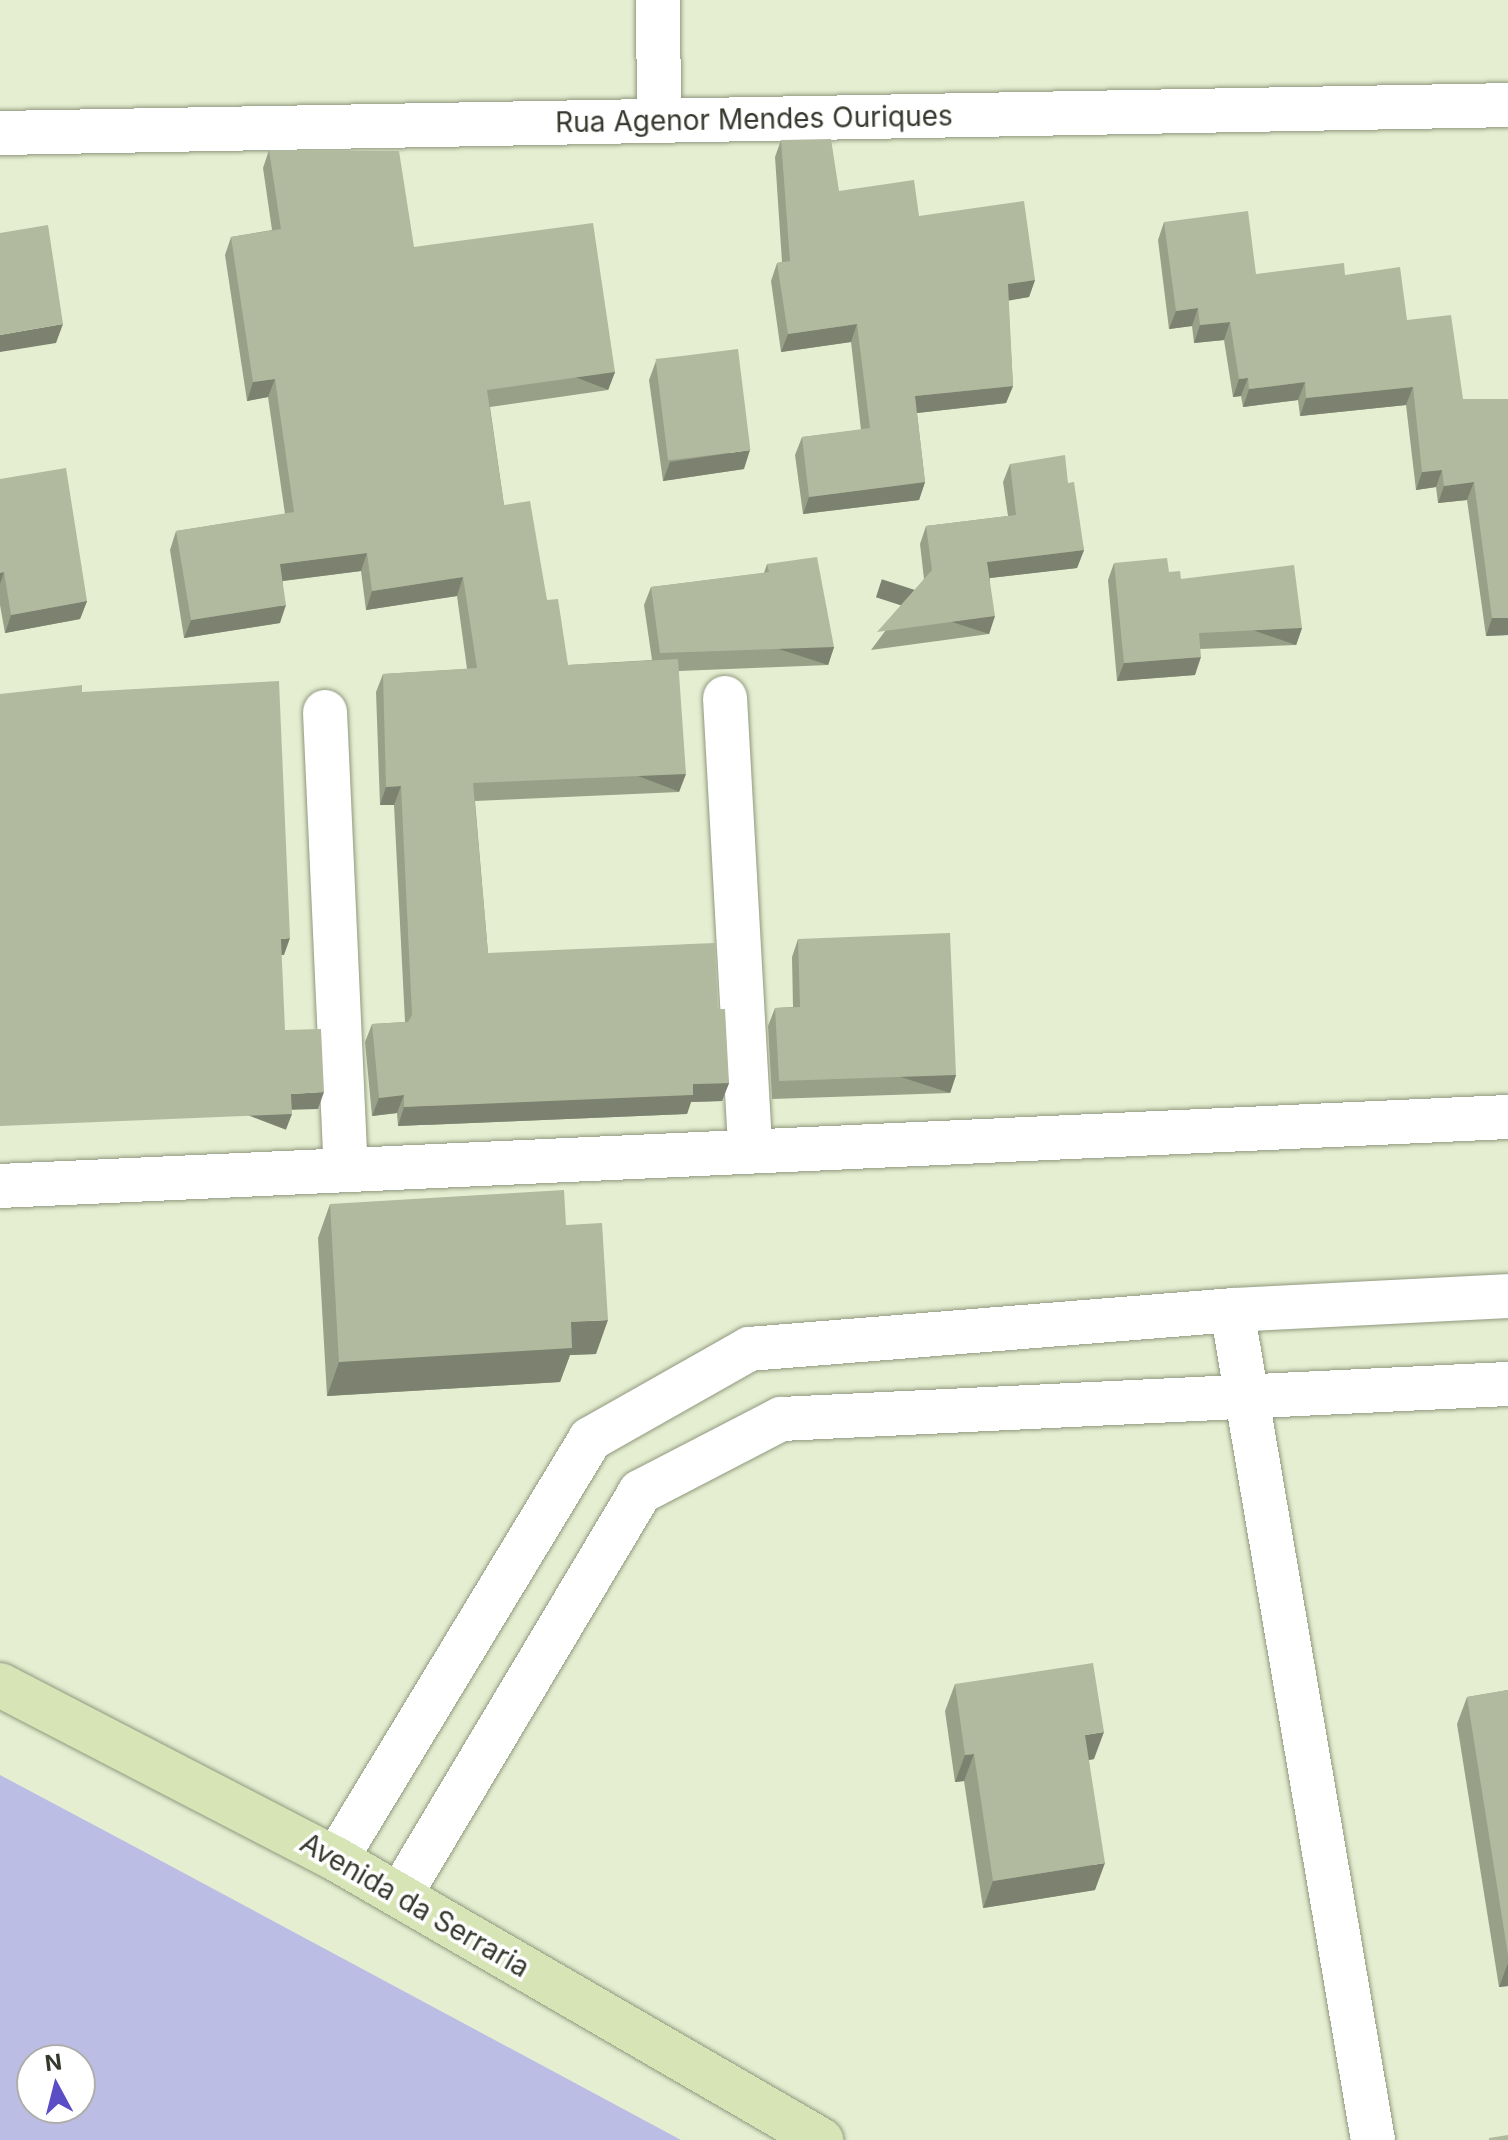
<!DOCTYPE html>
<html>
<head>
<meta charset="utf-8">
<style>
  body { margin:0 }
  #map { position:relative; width:1508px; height:2140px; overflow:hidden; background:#e5eed1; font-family:Inter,sans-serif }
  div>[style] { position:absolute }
  .green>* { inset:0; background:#bbbde5 }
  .roads { filter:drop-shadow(0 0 2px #90987e) drop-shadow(0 0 2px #90987e) }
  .minor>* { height:44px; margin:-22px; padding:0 22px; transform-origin:22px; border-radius:22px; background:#fff }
  .major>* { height:44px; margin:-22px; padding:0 22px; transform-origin:22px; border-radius:22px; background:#d7e4b5 }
  .wall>* { inset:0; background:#98a088 }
  .shaded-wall>* { inset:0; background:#7c826f; transform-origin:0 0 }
  .building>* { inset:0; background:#b1ba9e; transform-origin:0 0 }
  span { translate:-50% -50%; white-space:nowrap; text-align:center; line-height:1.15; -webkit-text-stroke:7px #fff; paint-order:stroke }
  .street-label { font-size:28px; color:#35382d }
  .north { position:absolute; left:16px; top:2044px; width:80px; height:80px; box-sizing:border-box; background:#fff; border:2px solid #aeafab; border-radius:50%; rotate:353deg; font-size:22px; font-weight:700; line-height:32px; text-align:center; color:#35382d }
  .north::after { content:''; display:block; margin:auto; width:28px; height:36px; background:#5b4dc5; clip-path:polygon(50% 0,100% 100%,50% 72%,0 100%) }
</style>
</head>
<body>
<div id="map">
  <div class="green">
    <i style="clip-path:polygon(evenodd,0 1775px,139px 1849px,681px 2140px,0 2140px,0 1775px,32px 2060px,80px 2060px,80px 2108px,32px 2108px,32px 2060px)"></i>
  </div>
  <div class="roads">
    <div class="minor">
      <i style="left:658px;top:0;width:121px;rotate:89.5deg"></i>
      <i style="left:0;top:133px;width:1508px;rotate:-1.06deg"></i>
      <i style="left:725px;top:698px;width:454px;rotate:86.8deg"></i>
      <i style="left:325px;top:712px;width:457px;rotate:87.4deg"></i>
      <i style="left:0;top:1186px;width:1510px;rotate:-2.62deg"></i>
      <i style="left:1232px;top:1310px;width:842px;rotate:80.36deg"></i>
      <i style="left:336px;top:1859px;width:491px;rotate:-58.8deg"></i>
      <i style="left:590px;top:1439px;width:183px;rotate:-29.5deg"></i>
      <i style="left:749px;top:1349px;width:485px;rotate:-4.6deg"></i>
      <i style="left:1232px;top:1310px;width:276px;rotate:-2.9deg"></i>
      <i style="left:400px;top:1895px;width:469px;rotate:-59.2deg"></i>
      <i style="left:640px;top:1492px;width:159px;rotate:-27.4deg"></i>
      <i style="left:781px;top:1419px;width:728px;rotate:-2.76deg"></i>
    </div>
    <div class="major">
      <i style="left:0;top:1685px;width:378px;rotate:27.4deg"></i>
      <i style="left:336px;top:1859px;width:561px;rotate:30.09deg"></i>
    </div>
  </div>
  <div class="wall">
    <i style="clip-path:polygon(781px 140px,839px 191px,919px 216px,1035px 280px,1029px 297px,1008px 300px,1013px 386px,1006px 403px,917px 413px,925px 482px,919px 500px,803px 514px,795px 455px,802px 437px,861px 430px,851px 342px,781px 352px,771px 281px,777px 263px,782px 262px,775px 157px)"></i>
    <i style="clip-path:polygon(269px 150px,414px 247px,615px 372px,608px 390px,490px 407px,504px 505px,547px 600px,568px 665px,652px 660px,644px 605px,651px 587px,764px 573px,767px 564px,834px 647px,828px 665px,679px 671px,679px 792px,475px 801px,488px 953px,718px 1009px,729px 1083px,722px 1101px,691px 1102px,687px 1114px,398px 1126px,397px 1113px,372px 1116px,365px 1042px,372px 1024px,405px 1022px,394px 805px,380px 805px,376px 692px,383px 674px,467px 669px,457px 596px,366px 610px,361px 571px,283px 581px,280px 623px,184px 638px,170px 550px,176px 531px,285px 514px,268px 397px,247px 401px,225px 255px,231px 237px,272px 230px,263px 168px)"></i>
    <i style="clip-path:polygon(1164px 222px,1256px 274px,1345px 275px,1407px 320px,1463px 399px,1508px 635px,1486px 636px,1467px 500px,1438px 503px,1436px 487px,1416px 490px,1406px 405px,1300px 416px,1298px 400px,1243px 407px,1241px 396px,1233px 397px,1224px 340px,1194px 343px,1192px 326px,1169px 329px,1158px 240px)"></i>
    <i style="clip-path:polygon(656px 361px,744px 469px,663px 481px,649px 380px)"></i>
    <i style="clip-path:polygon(1010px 464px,1068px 483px,1084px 550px,1077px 568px,990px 578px,989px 634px,871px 650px,924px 579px,920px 544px,926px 526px,1008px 516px,1003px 482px)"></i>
    <i style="clip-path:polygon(0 479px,87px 601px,80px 619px,5px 633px,0 605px)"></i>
    <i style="clip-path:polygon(1114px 563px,1169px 572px,1181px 579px,1302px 628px,1296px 645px,1200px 649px,1195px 675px,1117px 681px,1108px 580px)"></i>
    <i style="clip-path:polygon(798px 939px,956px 1075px,950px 1093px,772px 1099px,768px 1026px,775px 1008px,793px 1007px,792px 957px)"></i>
    <i style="clip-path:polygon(330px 1204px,566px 1225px,596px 1354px,570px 1355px,560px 1382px,327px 1396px,318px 1238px)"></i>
    <i style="clip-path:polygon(955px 1684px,1094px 1759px,1089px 1760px,1095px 1890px,983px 1908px,964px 1781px,955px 1782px,945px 1711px)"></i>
    <i style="clip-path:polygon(1508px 1690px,1508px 1986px,1499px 1987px,1457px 1724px,1467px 1697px)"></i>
  </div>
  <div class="shaded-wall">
    <i style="clip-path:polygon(1035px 280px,1029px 297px,1001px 302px,1008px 284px)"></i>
    <i style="clip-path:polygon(1198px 308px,1192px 326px,1169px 329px,1176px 311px)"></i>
    <i style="clip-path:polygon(1230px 322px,1224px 340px,1194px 343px,1200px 325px)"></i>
    <i style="clip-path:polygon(63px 324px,56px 343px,0 352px,0 335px)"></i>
    <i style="clip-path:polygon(857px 324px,851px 342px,781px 352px,788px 334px)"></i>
    <i style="left:615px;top:372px;width:19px;height:129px;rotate:111deg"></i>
    <i style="clip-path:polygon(1248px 378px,1241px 396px,1233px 397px,1239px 379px)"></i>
    <i style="clip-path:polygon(275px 379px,268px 397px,247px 401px,253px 382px)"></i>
    <i style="clip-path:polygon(1305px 382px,1298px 400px,1243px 407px,1249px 389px)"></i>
    <i style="clip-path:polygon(1013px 386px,1006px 403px,908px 414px,915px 396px)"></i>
    <i style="clip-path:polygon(1413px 387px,1406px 405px,1300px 416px,1306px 398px)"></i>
    <i style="clip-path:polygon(750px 450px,744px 469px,663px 481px,670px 462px)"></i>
    <i style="clip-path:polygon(1442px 470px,1436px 487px,1416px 490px,1422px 472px)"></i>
    <i style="clip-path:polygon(925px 482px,919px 500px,803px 514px,809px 497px)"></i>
    <i style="clip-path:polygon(1474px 482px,1467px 500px,1438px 503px,1444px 486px)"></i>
    <i style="clip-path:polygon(1084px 550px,1077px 568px,981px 579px,987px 562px)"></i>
    <i style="clip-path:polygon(367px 553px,361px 571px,274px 582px,280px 564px)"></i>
    <i style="clip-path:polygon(4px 572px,0 584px,0 573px)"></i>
    <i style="clip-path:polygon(463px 577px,457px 596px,366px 610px,372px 591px)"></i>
    <i style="clip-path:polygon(87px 601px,80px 619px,5px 633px,11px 615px)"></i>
    <i style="clip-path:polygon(286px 605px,280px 623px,184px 638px,191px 620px)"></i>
    <i style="left:995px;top:616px;width:19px;height:119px;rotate:108deg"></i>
    <i style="clip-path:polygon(1492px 618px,1508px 618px,1508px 635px,1486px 636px)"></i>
    <i style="left:1302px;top:628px;width:18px;height:103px;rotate:109deg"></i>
    <i style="left:834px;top:647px;width:19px;height:174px;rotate:108deg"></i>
    <i style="clip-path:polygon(1201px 657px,1195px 675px,1117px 681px,1124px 663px)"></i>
    <i style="left:686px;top:774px;width:19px;height:213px;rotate:111deg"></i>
    <i style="clip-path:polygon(401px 786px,394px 805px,380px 805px,386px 787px)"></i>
    <i style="clip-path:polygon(290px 938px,284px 955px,275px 955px,281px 939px)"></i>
    <i style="left:956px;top:1075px;width:19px;height:177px;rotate:108deg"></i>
    <i style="clip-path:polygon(729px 1083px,722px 1101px,691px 1102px,687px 1114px,398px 1126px,404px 1107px,693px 1084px)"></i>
    <i style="clip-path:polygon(324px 1092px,318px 1109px,285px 1110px,291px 1094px)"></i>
    <i style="clip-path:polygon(404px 1095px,397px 1113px,372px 1116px,379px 1098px)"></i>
    <i style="left:292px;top:1114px;width:17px;height:292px;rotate:111deg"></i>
    <i style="clip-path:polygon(608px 1320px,596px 1354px,570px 1355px,560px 1382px,327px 1396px,339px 1362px,571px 1322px)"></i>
    <i style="clip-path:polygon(1104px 1732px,1094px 1759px,1076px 1762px,1085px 1735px)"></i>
    <i style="clip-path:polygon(974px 1754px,964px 1781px,955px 1782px,965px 1755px)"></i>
    <i style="clip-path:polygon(1105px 1863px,1095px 1890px,983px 1908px,993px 1881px)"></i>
    <i style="clip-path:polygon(1508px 1963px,1508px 1986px,1499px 1987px)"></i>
  </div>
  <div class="building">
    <i style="clip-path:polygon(831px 139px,839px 191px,914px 180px,919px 216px,1024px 201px,1035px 280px,1008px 284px,1013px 386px,915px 396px,925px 482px,809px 497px,802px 437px,870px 428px,857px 324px,788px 334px,777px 263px,790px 261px,781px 140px)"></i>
    <i style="clip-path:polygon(269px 150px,399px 151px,414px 247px,593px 223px,615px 372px,487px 390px,504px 505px,530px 501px,547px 600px,558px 599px,568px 665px,678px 659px,686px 774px,473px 783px,488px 953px,715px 943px,718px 1009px,725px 1009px,729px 1083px,693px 1084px,693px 1095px,404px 1107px,404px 1095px,379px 1098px,372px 1024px,408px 1022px,412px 1015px,401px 786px,386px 787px,383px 674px,477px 668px,463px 577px,372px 591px,367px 553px,280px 564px,286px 605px,191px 620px,176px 531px,294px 512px,275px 379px,253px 382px,231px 237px,281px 229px)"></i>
    <i style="clip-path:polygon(1248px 211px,1256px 274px,1344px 263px,1345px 275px,1400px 267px,1407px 320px,1451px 315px,1463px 399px,1508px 399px,1508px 618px,1492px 618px,1474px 482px,1444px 486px,1442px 470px,1422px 472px,1413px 387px,1306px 398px,1305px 382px,1249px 389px,1248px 378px,1239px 379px,1230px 322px,1200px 325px,1198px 308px,1176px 311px,1164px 222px)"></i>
    <i style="clip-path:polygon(48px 225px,63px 324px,0 335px,0 233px)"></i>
    <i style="left:738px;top:349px;width:102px;height:83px;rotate:83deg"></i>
    <i style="clip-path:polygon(1065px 455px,1068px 483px,1074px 482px,1084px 550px,987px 562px,995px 616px,877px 632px,932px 570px,926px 526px,1016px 515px,1010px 464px)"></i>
    <i style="clip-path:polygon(66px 468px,87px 601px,11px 615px,4px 572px,0 573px,0 479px)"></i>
    <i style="clip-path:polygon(817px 557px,834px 647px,660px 653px,651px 587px,769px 572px,767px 564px)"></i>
    <i style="clip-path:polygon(1167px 558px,1169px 572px,1180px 571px,1181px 579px,1294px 565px,1302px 628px,1199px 633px,1201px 657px,1124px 663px,1114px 563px)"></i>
    <i style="clip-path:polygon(279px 681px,290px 938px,281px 939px,285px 1030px,321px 1029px,324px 1092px,291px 1094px,292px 1114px,0 1126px,0 694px,82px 685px,82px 692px)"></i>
    <i style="clip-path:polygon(950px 933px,956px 1075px,779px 1081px,775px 1008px,800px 1007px,798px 939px)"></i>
    <i style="clip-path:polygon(564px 1190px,566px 1225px,602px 1223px,608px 1320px,571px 1322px,572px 1348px,339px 1362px,330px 1204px)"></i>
    <i style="clip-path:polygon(1093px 1663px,1104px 1732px,1085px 1735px,1105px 1863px,993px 1881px,974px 1754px,965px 1755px,955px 1684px)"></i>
    <i style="clip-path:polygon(1508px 1690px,1508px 1955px,1467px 1697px)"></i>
    <i style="clip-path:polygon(1508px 2135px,1508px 2140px,1489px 2140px,1489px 2138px)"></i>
  </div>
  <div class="street-label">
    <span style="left:754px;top:119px;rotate:-1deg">Rua Agenor Mendes Ouriques</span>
    <span style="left:415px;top:1905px;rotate:30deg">Avenida da Serraria</span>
  </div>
  <div class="north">N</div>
</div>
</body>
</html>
